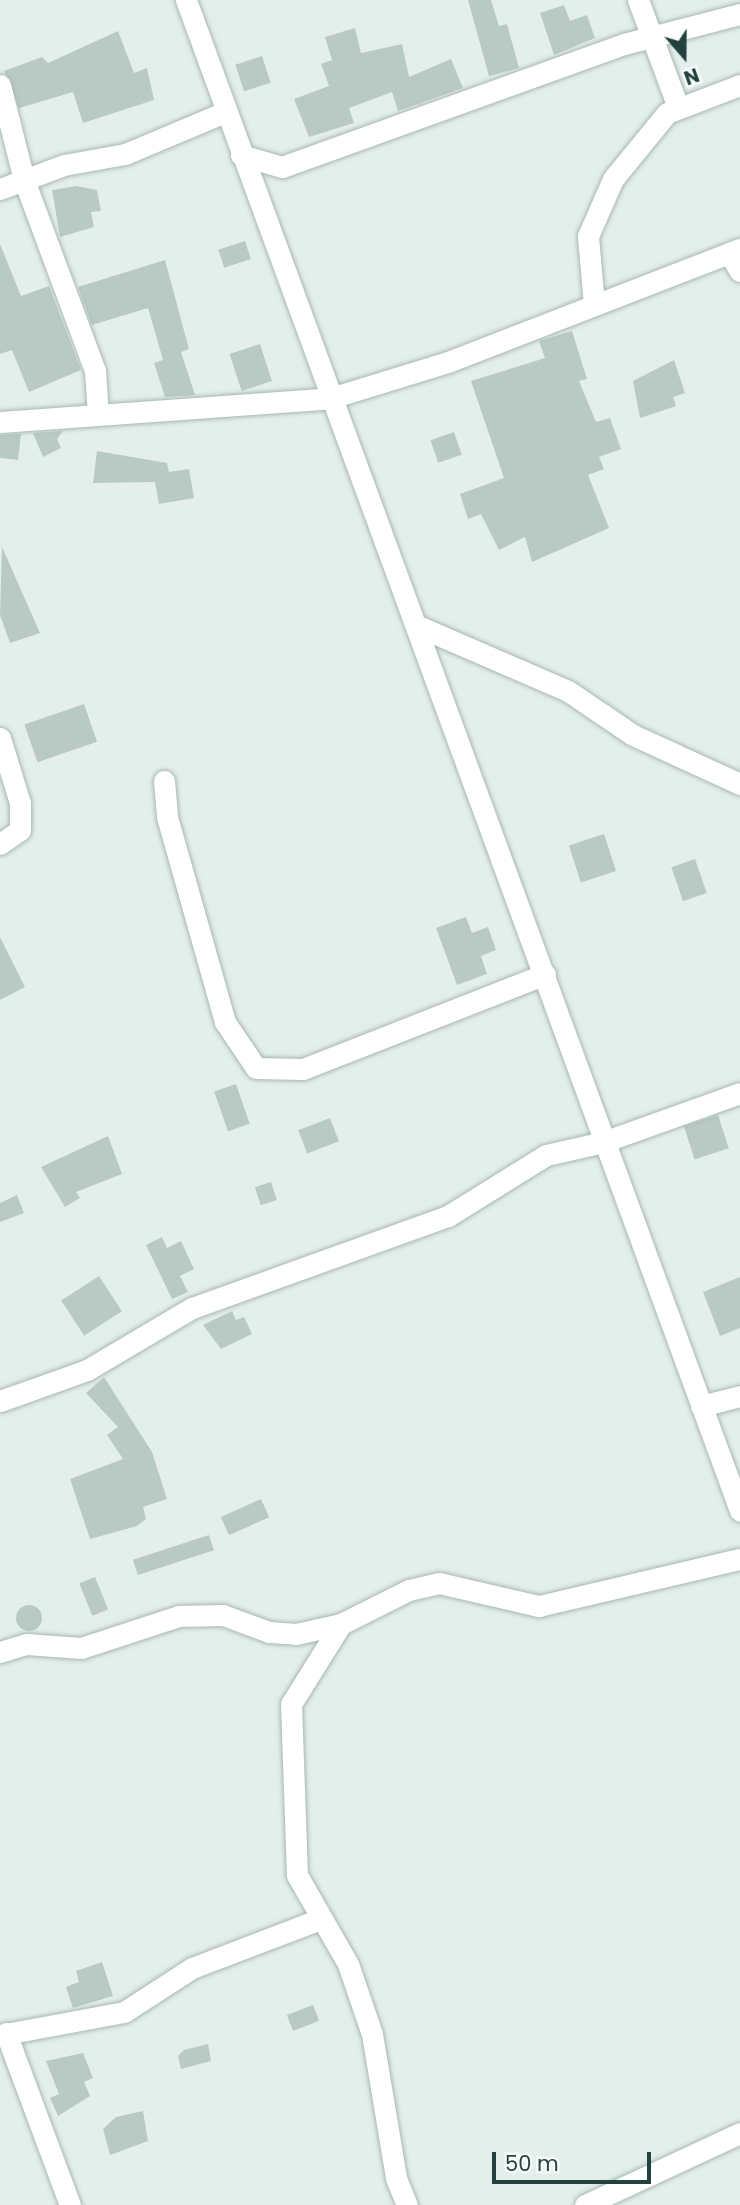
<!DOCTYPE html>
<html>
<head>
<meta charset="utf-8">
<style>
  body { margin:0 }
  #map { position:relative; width:740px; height:2205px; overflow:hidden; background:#e4efec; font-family:Poppins,sans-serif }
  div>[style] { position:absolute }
  .building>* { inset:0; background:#b9cac5; transform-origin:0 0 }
  .round { border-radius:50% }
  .roads { filter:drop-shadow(0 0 2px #a6b8b5) drop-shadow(0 0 2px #a6b8b5) }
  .street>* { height:21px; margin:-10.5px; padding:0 10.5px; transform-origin:10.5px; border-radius:10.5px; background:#fff }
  span { translate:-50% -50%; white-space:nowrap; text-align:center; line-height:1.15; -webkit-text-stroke:6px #f5fbf9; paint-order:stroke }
  .north { position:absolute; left:649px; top:21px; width:70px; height:70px; -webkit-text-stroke:5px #f5fbf9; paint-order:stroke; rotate:160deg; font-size:19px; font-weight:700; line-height:28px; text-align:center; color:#22423f }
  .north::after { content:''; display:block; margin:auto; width:24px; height:32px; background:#22423f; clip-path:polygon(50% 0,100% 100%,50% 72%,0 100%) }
  .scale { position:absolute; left:492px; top:2152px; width:159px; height:32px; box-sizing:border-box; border:4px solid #22423f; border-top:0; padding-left:9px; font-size:21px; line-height:24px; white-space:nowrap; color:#22423f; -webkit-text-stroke:5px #f5fbf9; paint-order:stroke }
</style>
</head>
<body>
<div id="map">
  <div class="building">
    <i style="clip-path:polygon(468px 0,491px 0,499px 26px,507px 24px,519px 68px,489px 76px)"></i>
    <i style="clip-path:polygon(564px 5px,570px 21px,587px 15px,595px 38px,554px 55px,540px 13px)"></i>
    <i style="clip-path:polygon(355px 28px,361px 53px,402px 44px,409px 77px,451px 59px,463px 88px,398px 111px,392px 92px,349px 108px,354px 123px,309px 137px,294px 99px,329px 86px,321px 64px,332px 60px,325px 37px)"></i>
    <i style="clip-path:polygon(118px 31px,134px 73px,147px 68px,154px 100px,83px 123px,73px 92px,19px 108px,4px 71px,42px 57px,48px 63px)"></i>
    <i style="left:262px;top:56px;width:28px;height:28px;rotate:72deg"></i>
    <i style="clip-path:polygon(76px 186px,97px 190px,101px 211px,91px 212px,94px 227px,60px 237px,52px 190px)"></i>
    <i style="left:245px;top:241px;width:19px;height:28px;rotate:72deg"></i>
    <i style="clip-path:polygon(0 244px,21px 296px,49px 286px,81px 370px,29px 392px,12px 350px,0 354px)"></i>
    <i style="clip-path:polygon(165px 260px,189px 349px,181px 352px,195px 395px,165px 397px,154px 363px,163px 360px,148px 308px,92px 325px,78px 287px)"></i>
    <i style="clip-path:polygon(572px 331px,587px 379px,579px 381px,596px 422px,610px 418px,621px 449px,599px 457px,604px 469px,588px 475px,609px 528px,532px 562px,525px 537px,499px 550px,481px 514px,468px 519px,460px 494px,504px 478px,471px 381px,545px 358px,539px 341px)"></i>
    <i style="left:260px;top:344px;width:39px;height:32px;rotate:72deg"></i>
    <i style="clip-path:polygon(674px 360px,685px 393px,673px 397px,676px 406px,640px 418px,633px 381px)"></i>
    <i style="clip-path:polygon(63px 431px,57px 439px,61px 448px,43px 457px,33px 433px)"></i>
    <i style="left:454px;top:432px;width:24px;height:25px;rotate:71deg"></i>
    <i style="clip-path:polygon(21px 434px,18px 460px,0 458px,0 435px)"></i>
    <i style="clip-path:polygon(97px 451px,167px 463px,169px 472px,189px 469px,194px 498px,159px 504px,155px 482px,93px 483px)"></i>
    <i style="clip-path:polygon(2px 547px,40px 633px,10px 643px,0 615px)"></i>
    <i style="left:84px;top:704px;width:40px;height:63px;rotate:71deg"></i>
    <i style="left:604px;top:834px;width:39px;height:37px;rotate:72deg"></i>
    <i style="left:695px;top:859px;width:36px;height:25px;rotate:71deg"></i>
    <i style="clip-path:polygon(466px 917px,472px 933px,488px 927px,496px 950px,481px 956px,487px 974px,457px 985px,436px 928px)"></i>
    <i style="clip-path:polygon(0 937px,25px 987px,0 1000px)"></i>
    <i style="left:236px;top:1084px;width:42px;height:23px;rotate:71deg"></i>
    <i style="left:718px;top:1115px;width:35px;height:36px;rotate:72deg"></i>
    <i style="left:330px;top:1118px;width:25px;height:34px;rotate:69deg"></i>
    <i style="clip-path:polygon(108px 1136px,122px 1174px,76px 1192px,80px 1198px,65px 1207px,41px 1167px)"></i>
    <i style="left:271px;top:1182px;width:19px;height:17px;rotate:72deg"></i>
    <i style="clip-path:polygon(17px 1195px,24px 1213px,0 1222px,0 1203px)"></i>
    <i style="clip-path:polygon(162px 1237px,167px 1248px,181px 1241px,194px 1269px,180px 1276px,188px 1292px,172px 1299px,146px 1245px)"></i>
    <i style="left:99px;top:1276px;width:42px;height:45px;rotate:57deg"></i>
    <i style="clip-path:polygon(740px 1277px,740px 1328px,720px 1336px,703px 1292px)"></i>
    <i style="clip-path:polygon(232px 1311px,236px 1320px,244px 1317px,252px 1334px,221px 1349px,203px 1325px)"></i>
    <i style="clip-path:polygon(104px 1377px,152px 1452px,167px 1499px,143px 1507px,146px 1519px,137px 1526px,90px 1539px,70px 1479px,123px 1459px,107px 1435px,118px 1427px,86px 1393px)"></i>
    <i style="left:261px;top:1499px;width:20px;height:44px;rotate:66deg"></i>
    <i style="left:209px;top:1535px;width:16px;height:80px;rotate:72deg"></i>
    <i style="left:95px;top:1577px;width:35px;height:17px;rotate:68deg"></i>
    <i class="round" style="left:16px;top:1605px;width:26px;height:26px"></i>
    <i style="clip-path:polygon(102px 1962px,113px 1996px,73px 2008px,66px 1987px,79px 1982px,76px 1971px)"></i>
    <i style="left:313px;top:2005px;width:17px;height:28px;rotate:69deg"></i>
    <i style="clip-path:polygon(208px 2044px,211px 2061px,181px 2069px,178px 2056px,184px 2050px)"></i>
    <i style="clip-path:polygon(83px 2053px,93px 2078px,84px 2082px,90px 2096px,58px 2116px,50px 2098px,59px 2094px,46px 2061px)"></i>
    <i style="clip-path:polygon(143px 2111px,148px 2141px,110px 2155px,103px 2129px,116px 2117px)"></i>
  </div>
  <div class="roads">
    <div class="street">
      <i style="left:186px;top:0;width:1609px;rotate:69.86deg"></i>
      <i style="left:638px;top:0;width:114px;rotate:69.5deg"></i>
      <i style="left:0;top:85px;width:98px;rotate:75.8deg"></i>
      <i style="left:24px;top:180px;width:204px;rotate:69.6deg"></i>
      <i style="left:95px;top:371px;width:44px;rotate:86.1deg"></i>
      <i style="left:241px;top:155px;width:43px;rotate:16.3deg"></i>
      <i style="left:282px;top:167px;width:363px;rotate:-19.8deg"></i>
      <i style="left:624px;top:44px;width:120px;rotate:-14.5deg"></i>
      <i style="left:0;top:189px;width:68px;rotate:-20.6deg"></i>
      <i style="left:64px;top:165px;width:62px;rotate:-10.2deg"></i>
      <i style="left:125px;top:154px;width:108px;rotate:-22.8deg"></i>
      <i style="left:729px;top:253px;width:21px;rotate:59deg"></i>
      <i style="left:594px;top:305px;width:69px;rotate:-95deg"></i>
      <i style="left:588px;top:236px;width:62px;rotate:-66.3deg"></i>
      <i style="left:613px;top:179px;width:85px;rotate:-50.7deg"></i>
      <i style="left:667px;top:113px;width:78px;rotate:-21deg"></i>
      <i style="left:0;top:422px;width:332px;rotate:-4.1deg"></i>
      <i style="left:331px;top:398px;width:122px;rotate:-17.1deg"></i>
      <i style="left:448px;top:362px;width:313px;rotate:-21.2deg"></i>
      <i style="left:420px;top:627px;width:161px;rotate:23.4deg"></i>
      <i style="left:568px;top:691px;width:78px;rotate:34.1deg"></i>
      <i style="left:633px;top:735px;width:118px;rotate:24.6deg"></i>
      <i style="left:0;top:738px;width:68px;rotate:72.9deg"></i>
      <i style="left:20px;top:803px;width:27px;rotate:90deg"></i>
      <i style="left:20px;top:830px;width:24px;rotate:145deg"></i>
      <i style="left:164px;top:781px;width:36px;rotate:85deg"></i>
      <i style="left:167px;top:817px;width:213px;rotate:74.2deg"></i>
      <i style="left:225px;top:1022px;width:55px;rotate:56deg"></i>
      <i style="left:256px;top:1068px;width:47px;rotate:1.2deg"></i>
      <i style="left:303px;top:1069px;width:260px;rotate:-21.4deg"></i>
      <i style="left:0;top:1401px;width:92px;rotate:-19.6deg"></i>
      <i style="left:87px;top:1370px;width:122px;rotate:-30.6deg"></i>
      <i style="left:192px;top:1308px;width:272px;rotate:-19.8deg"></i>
      <i style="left:448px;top:1216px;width:115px;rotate:-31.9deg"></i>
      <i style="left:546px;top:1155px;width:58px;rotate:-12.8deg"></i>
      <i style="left:603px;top:1142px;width:145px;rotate:-19.7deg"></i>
      <i style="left:701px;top:1406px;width:40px;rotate:-14.4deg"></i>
      <i style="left:341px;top:1624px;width:94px;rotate:122deg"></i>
      <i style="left:291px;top:1704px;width:171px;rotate:88deg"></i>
      <i style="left:297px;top:1875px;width:103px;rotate:60.2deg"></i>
      <i style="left:348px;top:1964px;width:74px;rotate:71.1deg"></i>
      <i style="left:372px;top:2034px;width:146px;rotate:80.5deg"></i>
      <i style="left:396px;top:2178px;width:29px;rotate:68deg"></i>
      <i style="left:0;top:1652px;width:28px;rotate:-17deg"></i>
      <i style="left:27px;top:1644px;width:54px;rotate:4.2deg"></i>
      <i style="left:81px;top:1648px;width:103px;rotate:-18.1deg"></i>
      <i style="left:179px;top:1616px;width:44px;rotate:-1.3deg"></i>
      <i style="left:223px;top:1615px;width:49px;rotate:20.3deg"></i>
      <i style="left:269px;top:1632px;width:27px;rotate:4deg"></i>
      <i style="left:296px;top:1634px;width:46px;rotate:-12.5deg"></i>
      <i style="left:341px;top:1624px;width:76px;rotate:-26.6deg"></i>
      <i style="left:409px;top:1590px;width:31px;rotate:-13deg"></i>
      <i style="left:439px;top:1583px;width:103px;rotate:13deg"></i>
      <i style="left:539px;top:1606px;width:206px;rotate:-13.2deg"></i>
      <i style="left:6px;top:2033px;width:184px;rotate:69.6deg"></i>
      <i style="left:0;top:2035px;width:126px;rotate:-10.5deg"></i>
      <i style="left:124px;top:2012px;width:81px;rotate:-32.9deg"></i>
      <i style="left:192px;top:1968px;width:137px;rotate:-20.9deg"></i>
      <i style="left:585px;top:2205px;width:171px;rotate:-24.9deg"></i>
    </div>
  </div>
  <div class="north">N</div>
  <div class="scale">50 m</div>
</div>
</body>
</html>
